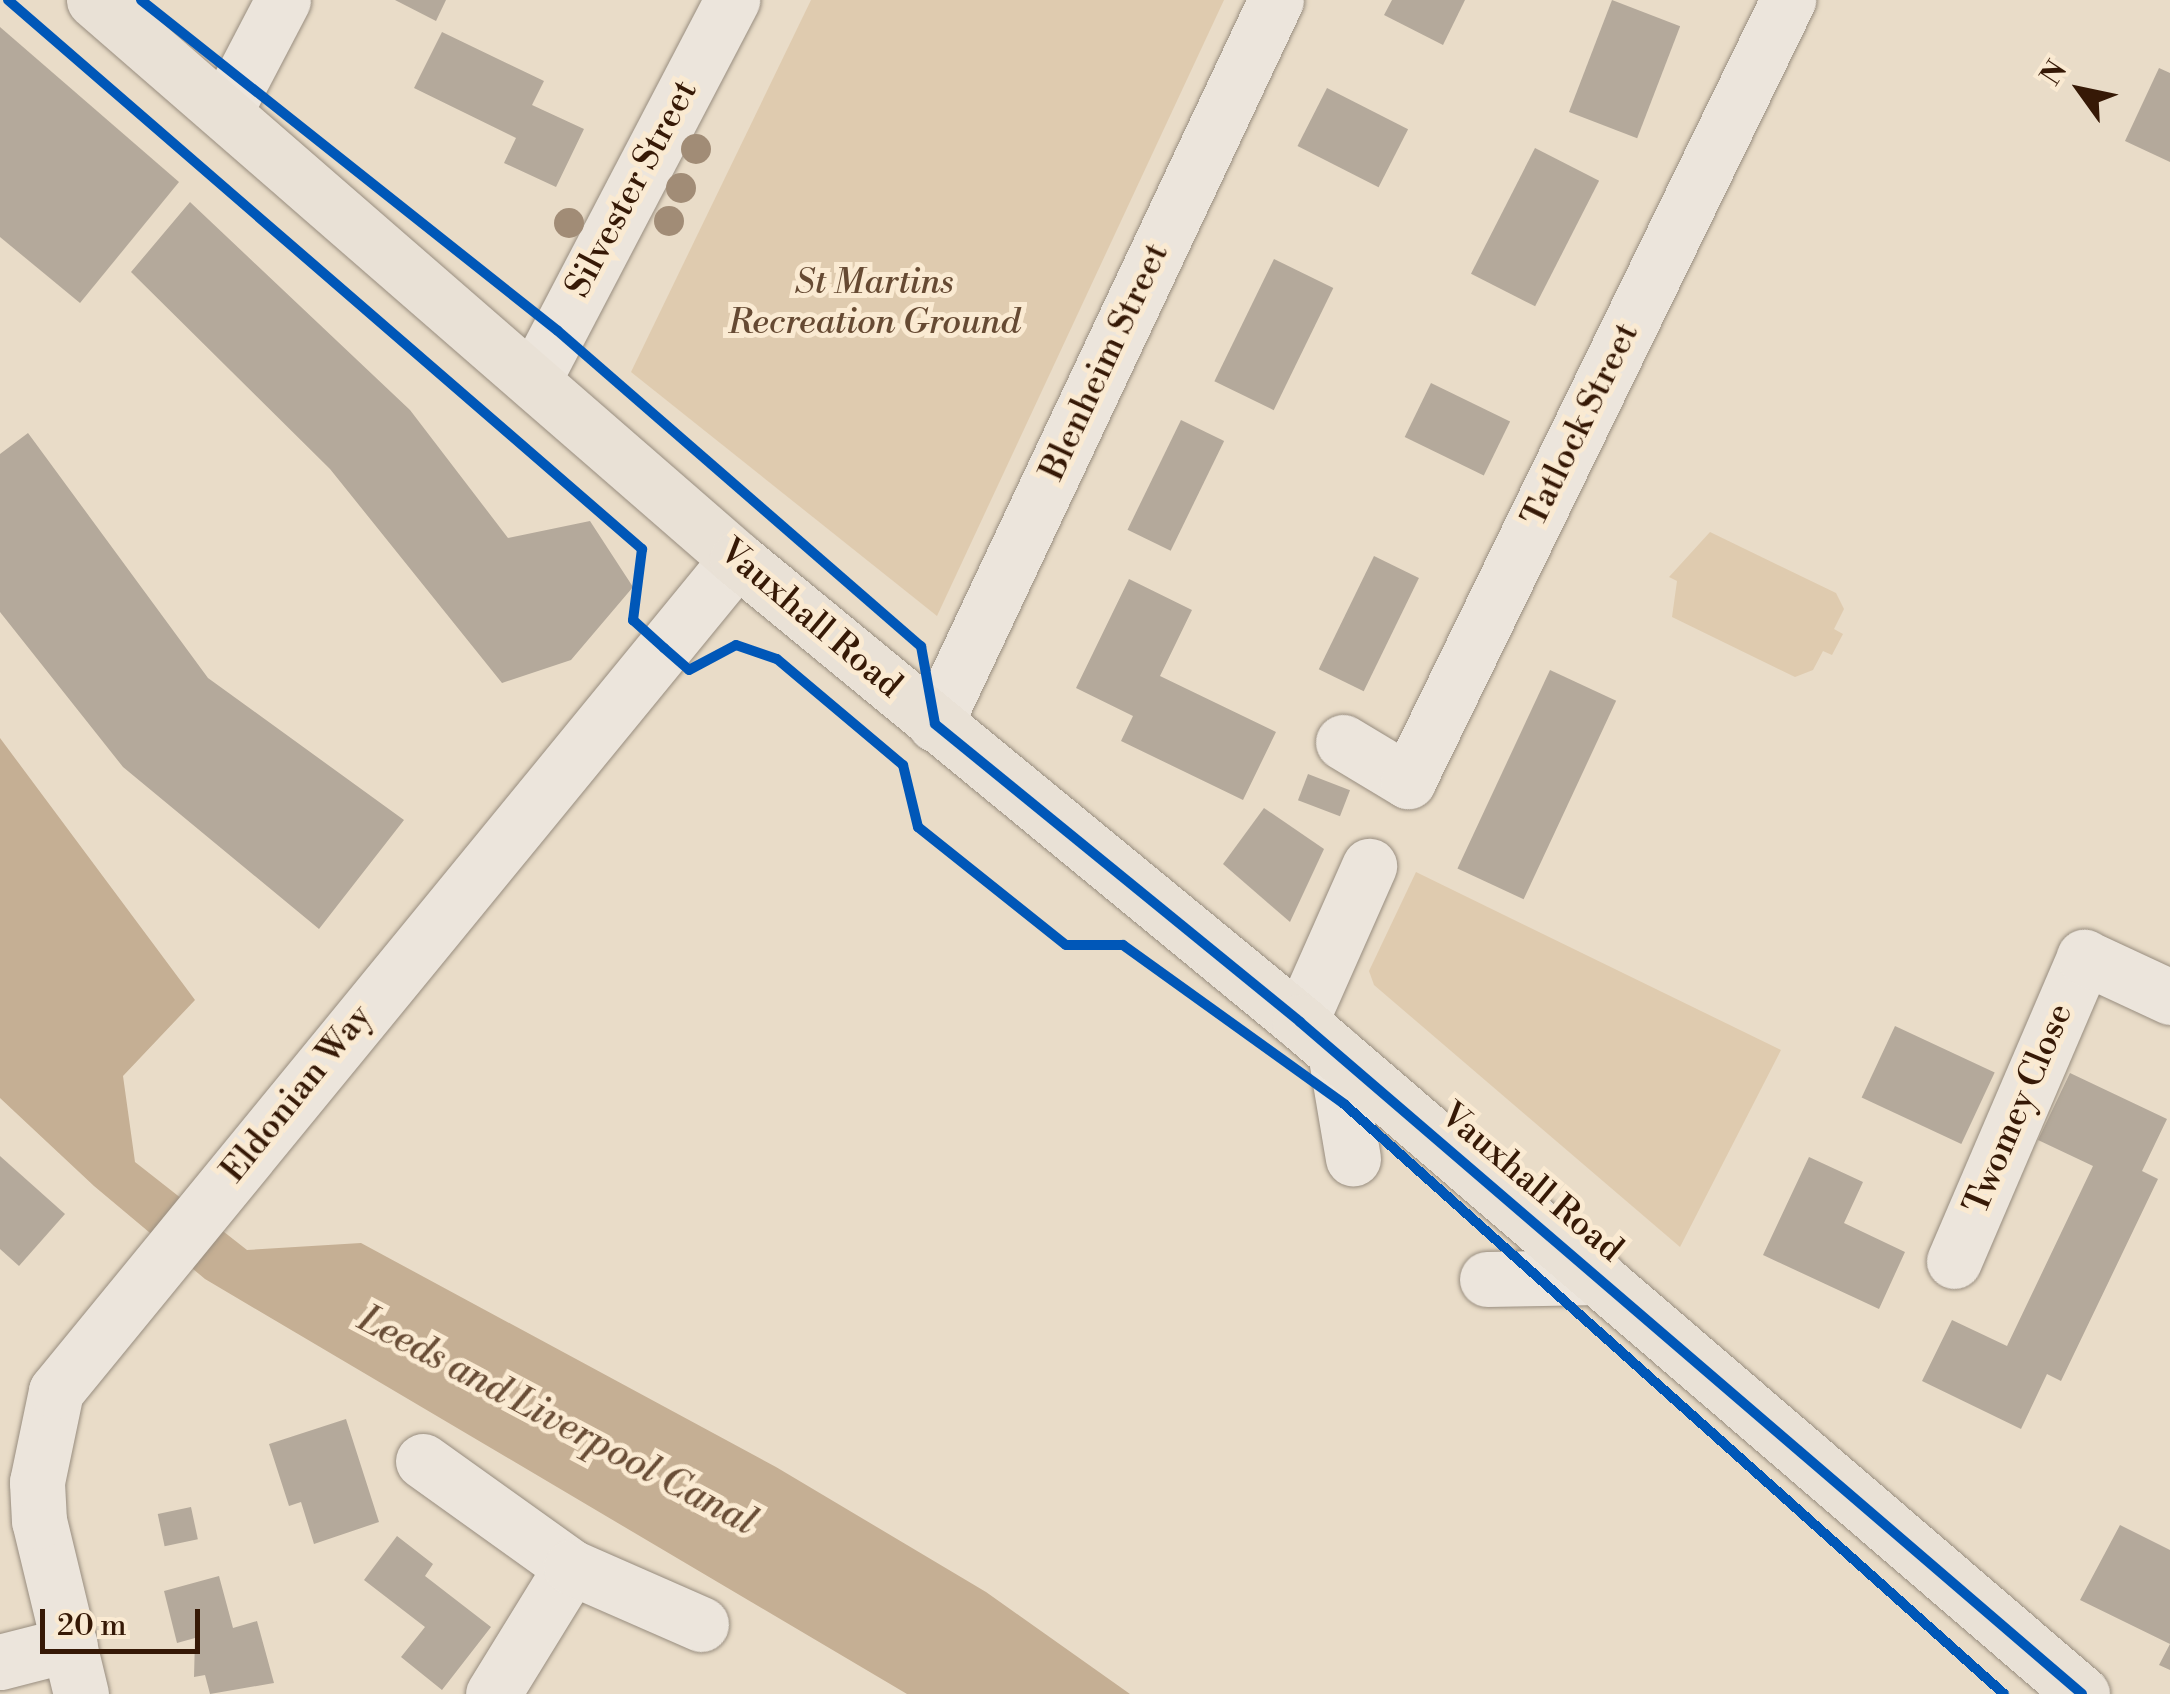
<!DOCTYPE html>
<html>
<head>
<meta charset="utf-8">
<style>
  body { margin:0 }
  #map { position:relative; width:2170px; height:1694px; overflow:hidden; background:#e9dcc8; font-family:"Libre Bodoni",serif }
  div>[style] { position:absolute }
  .green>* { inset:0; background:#dfcbaf }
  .water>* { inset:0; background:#c5af94 }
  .building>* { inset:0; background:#b4a99b; transform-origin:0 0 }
  .roads { filter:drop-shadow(0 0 2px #988d7f) drop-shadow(0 0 2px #988d7f) }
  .minor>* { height:55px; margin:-27.5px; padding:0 27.5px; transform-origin:27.5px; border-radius:27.5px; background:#ece5dc }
  .major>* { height:55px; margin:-27.5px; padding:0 27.5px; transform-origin:27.5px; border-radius:27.5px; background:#e9e1d6 }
  .cycleway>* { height:10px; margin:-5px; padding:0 5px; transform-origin:5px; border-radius:5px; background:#0057b8 }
  .trees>* { width:30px; height:30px; margin:-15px; border-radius:50%; background:#a18c76 }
  span { translate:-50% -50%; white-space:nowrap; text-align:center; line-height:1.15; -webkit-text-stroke:10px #faead2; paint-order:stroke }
  .street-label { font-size:35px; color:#361906 }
  .park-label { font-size:35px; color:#664a33; font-style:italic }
  .water-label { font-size:38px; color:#694d36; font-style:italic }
  .north { position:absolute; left:2030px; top:40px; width:100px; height:100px; -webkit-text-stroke:8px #faead2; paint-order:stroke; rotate:303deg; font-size:28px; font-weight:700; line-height:40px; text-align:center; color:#361906 }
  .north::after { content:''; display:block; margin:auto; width:35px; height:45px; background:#361906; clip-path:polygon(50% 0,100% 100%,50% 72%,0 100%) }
  .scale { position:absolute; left:40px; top:1609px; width:160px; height:45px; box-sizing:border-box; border:5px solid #361906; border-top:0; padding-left:12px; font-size:30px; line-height:35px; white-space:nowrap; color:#361906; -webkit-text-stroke:8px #faead2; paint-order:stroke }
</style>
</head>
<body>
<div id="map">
  <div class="green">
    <i style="clip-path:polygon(811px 0,1224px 0,937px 616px,631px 372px)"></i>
    <i style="clip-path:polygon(1710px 532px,1836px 593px,1844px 609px,1834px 629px,1843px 634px,1832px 655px,1823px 651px,1813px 670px,1795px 677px,1672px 617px,1677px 581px,1669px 577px)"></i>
    <i style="clip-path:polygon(1416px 872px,1781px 1050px,1680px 1247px,1374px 985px,1369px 971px)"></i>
  </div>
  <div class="water">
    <i style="clip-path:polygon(0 738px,195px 1000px,123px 1076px,135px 1162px,247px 1250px,361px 1243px,776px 1467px,986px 1592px,1130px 1694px,907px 1694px,205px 1279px,94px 1186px,0 1098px)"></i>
  </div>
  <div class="building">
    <i style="clip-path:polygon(395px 0,446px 0,436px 21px)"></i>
    <i style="clip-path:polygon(1392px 0,1465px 0,1443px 45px,1384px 15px)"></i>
    <i style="left:1612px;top:0;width:73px;height:120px;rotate:21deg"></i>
    <i style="clip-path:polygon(0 27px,179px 182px,80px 303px,0 237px)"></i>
    <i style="clip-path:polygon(442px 32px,544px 81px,532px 105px,584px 129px,556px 187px,504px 163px,516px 138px,414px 88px)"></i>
    <i style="clip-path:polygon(2159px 68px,2170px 73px,2170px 162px,2125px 141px)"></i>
    <i style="left:1327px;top:88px;width:91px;height:65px;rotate:27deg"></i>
    <i style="left:1535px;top:148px;width:72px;height:141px;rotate:27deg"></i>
    <i style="clip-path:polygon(190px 202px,410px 410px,508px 538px,590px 521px,633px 587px,571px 660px,502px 683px,330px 469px,131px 272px)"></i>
    <i style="left:1274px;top:259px;width:66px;height:136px;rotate:26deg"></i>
    <i style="left:1431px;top:383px;width:88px;height:60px;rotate:26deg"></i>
    <i style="left:1181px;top:420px;width:48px;height:122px;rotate:26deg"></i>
    <i style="clip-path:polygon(28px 433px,208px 678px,404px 820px,319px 929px,123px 767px,0 612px,0 454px)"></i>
    <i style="left:1374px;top:556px;width:50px;height:126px;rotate:26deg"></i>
    <i style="clip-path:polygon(1129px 579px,1192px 610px,1160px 676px,1276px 732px,1243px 800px,1121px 741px,1133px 716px,1076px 688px)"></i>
    <i style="left:1550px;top:670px;width:73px;height:219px;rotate:25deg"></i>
    <i style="left:1308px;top:774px;width:45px;height:28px;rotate:21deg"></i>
    <i style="clip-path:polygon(1264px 808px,1324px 849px,1290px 922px,1223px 864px)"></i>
    <i style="left:1895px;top:1026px;width:110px;height:79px;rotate:25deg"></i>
    <i style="clip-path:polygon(2070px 1073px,2167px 1119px,2142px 1171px,2158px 1179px,2061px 1381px,2047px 1374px,2021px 1429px,1922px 1381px,1952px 1320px,2007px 1346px,2093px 1166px,2038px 1140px)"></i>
    <i style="clip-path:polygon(0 1156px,65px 1214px,19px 1266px,0 1249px)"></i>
    <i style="clip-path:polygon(1809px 1157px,1863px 1182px,1844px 1223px,1905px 1252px,1879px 1309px,1763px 1255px)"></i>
    <i style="clip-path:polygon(346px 1419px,379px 1522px,314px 1544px,301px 1502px,289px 1506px,269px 1444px)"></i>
    <i style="left:191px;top:1507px;width:33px;height:34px;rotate:78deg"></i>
    <i style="clip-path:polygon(2120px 1525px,2170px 1550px,2170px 1670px,2159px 1665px,2170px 1644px,2080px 1600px)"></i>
    <i style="clip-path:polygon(397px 1536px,433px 1564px,425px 1576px,491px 1627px,442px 1690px,401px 1657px,425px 1627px,364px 1580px)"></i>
    <i style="clip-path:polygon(219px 1576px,233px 1628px,257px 1621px,274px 1683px,210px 1694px,205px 1675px,194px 1677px,195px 1638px,177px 1643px,164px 1591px)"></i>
  </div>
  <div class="roads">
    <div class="minor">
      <i style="left:225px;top:111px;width:125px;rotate:-62.4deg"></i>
      <i style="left:534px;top:379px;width:428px;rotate:-62.4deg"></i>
      <i style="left:935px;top:724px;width:800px;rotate:-64.78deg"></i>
      <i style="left:1343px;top:742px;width:76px;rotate:31deg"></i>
      <i style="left:1408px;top:781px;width:869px;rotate:-64.05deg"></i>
      <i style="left:1300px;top:1022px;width:171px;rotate:-66.1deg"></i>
      <i style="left:1335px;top:1052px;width:108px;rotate:80.4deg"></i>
      <i style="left:1954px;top:1261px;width:331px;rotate:-66.8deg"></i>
      <i style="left:2084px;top:957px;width:95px;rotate:24.9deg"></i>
      <i style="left:1487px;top:1279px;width:111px;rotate:-1deg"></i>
      <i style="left:423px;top:1461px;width:182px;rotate:35.6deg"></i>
      <i style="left:0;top:1662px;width:72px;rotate:-14.4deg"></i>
      <i style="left:81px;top:1694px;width:178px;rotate:-103.6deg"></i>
      <i style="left:39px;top:1521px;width:39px;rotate:-93deg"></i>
      <i style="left:37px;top:1482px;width:93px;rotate:-78.2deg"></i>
      <i style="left:56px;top:1391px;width:1075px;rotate:-50.7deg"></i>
      <i style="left:493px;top:1694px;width:149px;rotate:-58.4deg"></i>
      <i style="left:571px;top:1567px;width:142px;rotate:23.7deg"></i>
    </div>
    <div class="major">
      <i style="left:94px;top:0;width:852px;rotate:41deg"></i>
      <i style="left:737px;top:559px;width:729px;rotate:39.43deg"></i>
      <i style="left:1300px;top:1022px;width:1031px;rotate:40.67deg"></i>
    </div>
  </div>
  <div class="cycleway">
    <i style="left:8px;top:0;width:839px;rotate:40.89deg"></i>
    <i style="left:642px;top:549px;width:72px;rotate:97.2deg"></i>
    <i style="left:633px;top:620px;width:42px;rotate:42.1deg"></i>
    <i style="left:664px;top:648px;width:33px;rotate:41deg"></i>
    <i style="left:689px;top:670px;width:53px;rotate:-28deg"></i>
    <i style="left:736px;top:645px;width:43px;rotate:18.9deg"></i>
    <i style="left:777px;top:659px;width:165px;rotate:40.1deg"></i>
    <i style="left:903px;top:765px;width:64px;rotate:76.4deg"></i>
    <i style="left:918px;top:827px;width:189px;rotate:38.6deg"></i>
    <i style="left:1066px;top:945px;width:57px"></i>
    <i style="left:1123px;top:945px;width:272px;rotate:35.7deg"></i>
    <i style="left:1344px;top:1104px;width:885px;rotate:41.79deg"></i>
    <i style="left:141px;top:0;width:532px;rotate:38.44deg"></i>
    <i style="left:558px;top:331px;width:481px;rotate:41deg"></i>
    <i style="left:921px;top:646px;width:79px;rotate:79.8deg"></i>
    <i style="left:935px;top:724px;width:471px;rotate:39.2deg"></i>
    <i style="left:1300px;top:1022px;width:1031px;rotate:40.67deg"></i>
  </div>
  <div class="trees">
    <i style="left:696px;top:149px"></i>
    <i style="left:681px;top:188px"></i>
    <i style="left:669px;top:221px"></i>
    <i style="left:569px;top:223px"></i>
  </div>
  <div class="street-label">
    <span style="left:632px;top:189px;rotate:-62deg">Silvester Street</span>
    <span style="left:1105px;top:362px;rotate:-65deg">Blenheim Street</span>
    <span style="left:1581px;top:425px;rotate:-64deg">Tatlock Street</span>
    <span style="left:810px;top:619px;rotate:40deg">Vauxhall Road</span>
    <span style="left:297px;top:1094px;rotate:-51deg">Eldonian Way</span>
    <span style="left:2019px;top:1109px;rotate:-67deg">Twomey Close</span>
    <span style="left:1531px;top:1183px;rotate:40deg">Vauxhall Road</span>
  </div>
  <div class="park-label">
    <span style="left:874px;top:303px">St Martins<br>Recreation Ground</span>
  </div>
  <div class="water-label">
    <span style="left:557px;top:1421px;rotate:28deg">Leeds and Liverpool Canal</span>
  </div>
  <div class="north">N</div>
  <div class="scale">20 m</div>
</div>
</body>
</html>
